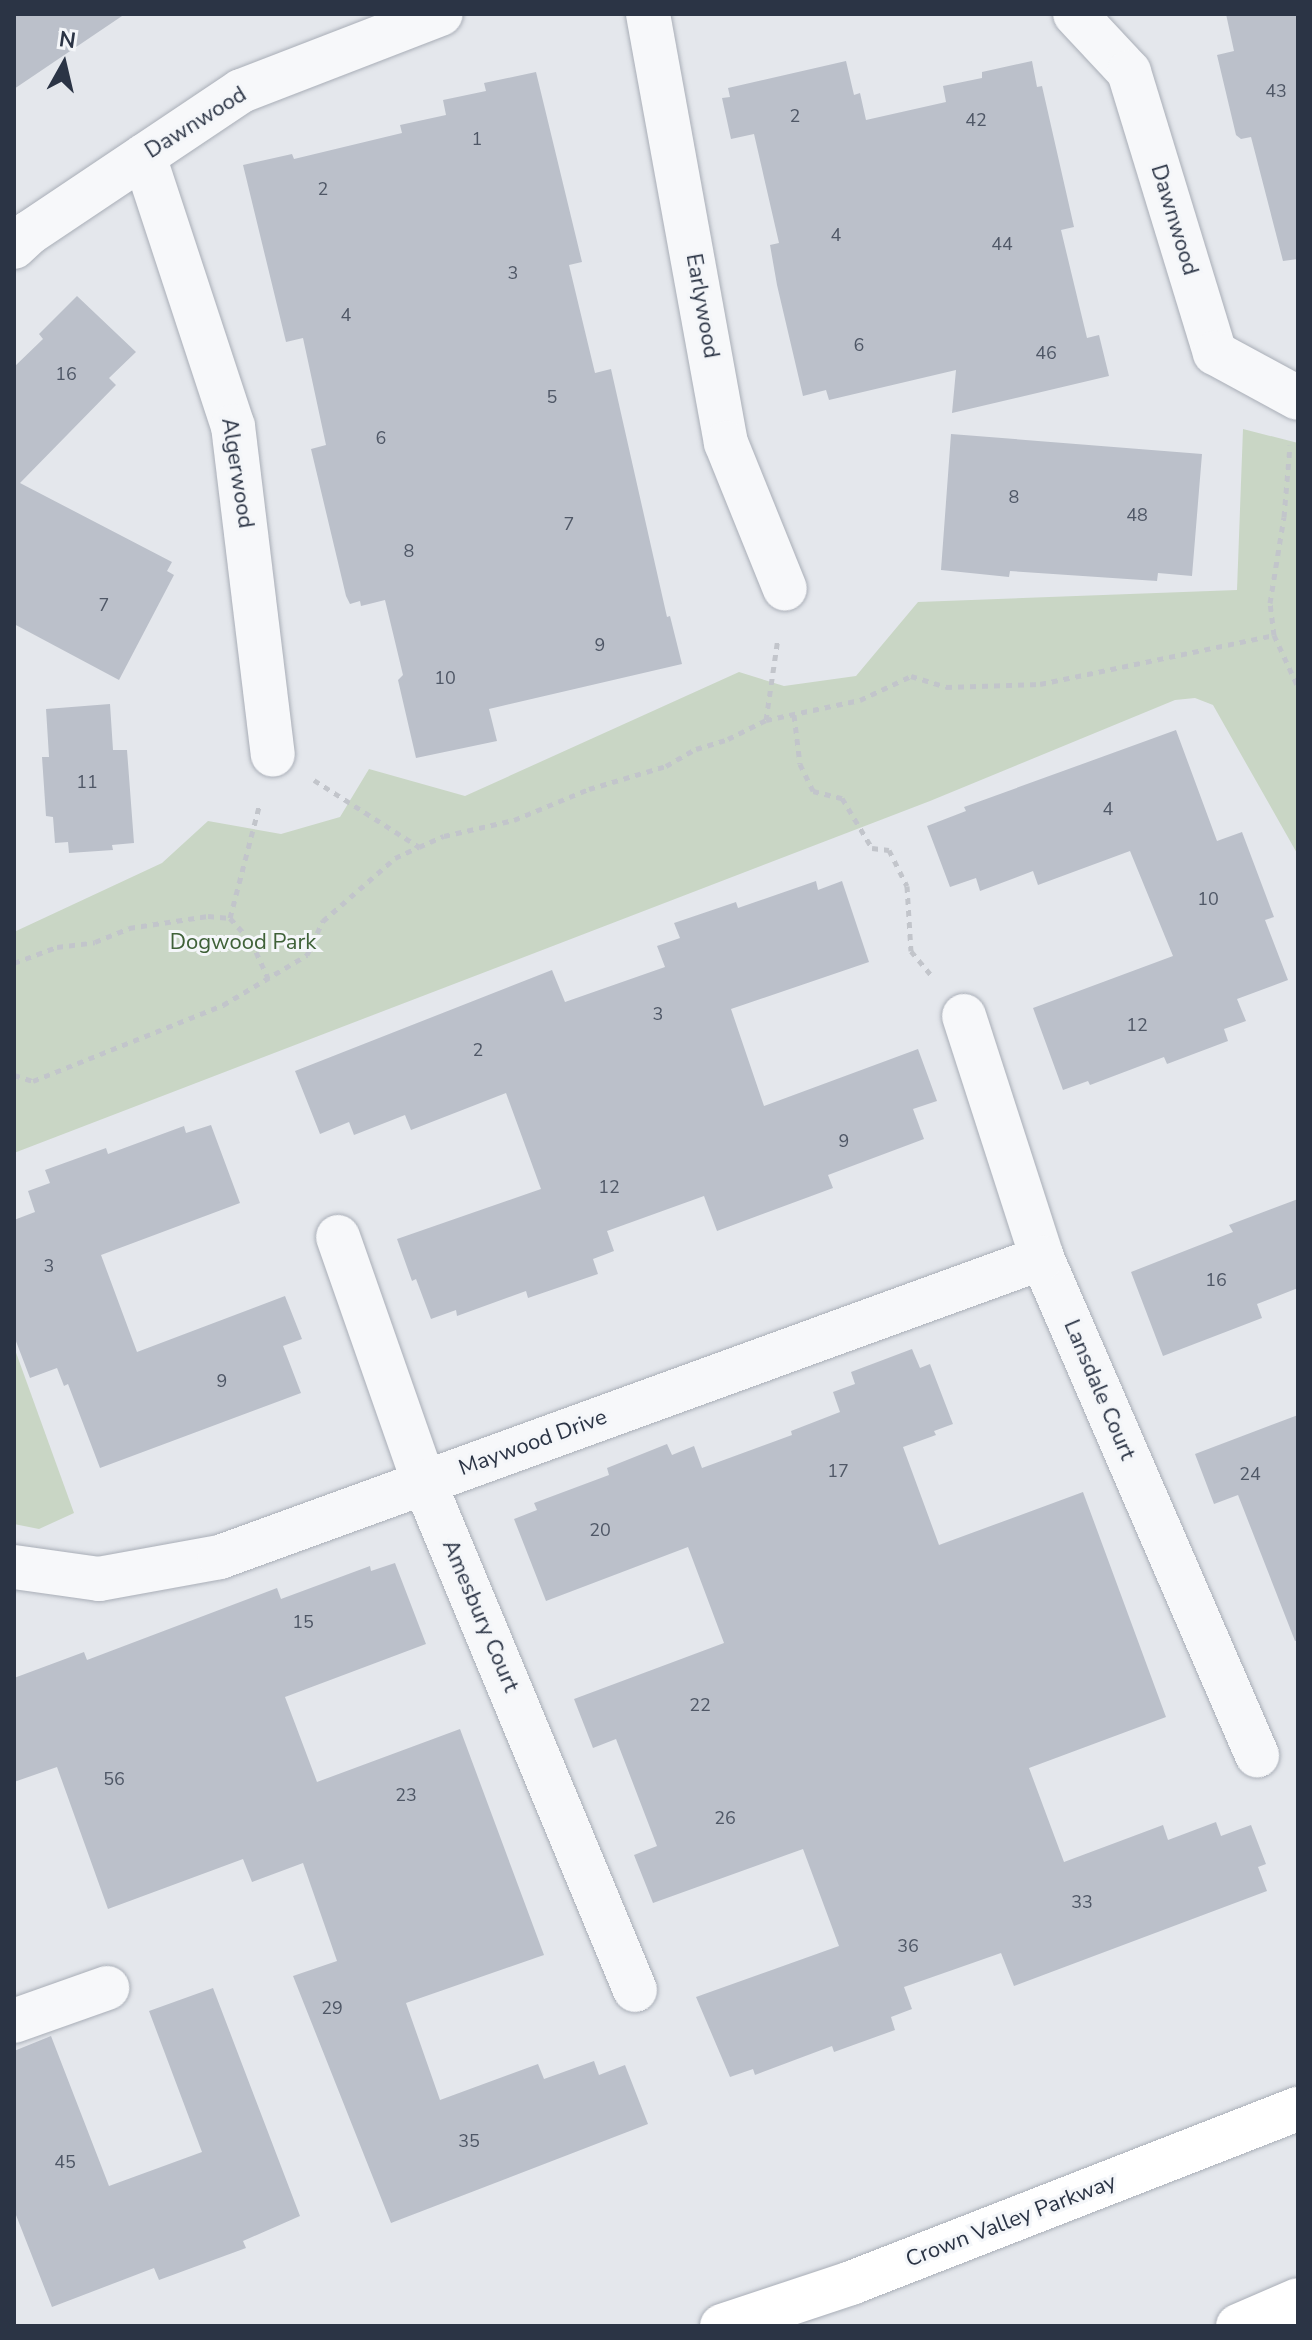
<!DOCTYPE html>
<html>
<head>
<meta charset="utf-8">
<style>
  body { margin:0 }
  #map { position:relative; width:1312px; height:2340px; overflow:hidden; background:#e4e7ec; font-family:"Nunito Sans",sans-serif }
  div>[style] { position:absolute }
  .green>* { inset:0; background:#c9d6c5 }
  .building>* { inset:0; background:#bbc0ca }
  .path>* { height:5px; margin-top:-2.5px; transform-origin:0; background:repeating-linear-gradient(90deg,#c2c5cb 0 6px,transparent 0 12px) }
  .roads { filter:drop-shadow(0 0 2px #a9aeb7) drop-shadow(0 0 2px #a9aeb7) }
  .street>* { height:44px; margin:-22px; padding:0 22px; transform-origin:22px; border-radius:22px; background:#f7f8fa }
  .primary>* { height:44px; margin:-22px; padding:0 22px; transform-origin:22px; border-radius:22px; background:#fff }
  span { translate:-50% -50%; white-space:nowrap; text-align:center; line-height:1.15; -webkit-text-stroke:6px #f4f6f9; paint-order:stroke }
  .number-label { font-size:18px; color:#4f5766 }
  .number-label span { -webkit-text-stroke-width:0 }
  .street-label { font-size:22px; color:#2b3445 }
  .park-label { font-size:22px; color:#3f6138 }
  .frame { position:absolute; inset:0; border:16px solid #2b3445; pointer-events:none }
  .north { position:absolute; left:24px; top:24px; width:80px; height:80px; -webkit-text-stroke:6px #f4f6f9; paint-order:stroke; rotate:8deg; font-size:22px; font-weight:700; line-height:32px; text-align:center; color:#2b3445 }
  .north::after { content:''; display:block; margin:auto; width:28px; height:36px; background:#2b3445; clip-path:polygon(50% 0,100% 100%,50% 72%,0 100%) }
</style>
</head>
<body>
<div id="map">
  <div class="green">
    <i style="clip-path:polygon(1243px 429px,1298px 443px,1298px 855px,1213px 705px,1195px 698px,1175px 700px,930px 801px,14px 1153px,14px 932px,162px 863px,208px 821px,281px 834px,340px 817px,369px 769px,465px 796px,739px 672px,784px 686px,856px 676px,918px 602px,1237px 590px)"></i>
    <i style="clip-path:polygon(14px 1347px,74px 1513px,39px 1529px,14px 1524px)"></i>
  </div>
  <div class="building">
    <i style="clip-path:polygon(14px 14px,125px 14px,14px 89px)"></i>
    <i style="clip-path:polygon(1226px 14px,1298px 14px,1298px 259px,1283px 261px,1251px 137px,1241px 139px,1236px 135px,1217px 55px,1234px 51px)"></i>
    <i style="clip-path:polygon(846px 61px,854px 95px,860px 93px,866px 120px,946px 102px,943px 86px,982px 78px,982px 72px,1032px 61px,1037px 87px,1042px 86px,1074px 227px,1061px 230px,1087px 338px,1099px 335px,1109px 376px,952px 413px,956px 370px,829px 400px,826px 390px,803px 396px,777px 285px,770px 245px,779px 243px,754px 134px,731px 139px,722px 98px,730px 97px,728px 88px)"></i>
    <i style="clip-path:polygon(536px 72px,582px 262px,569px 265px,595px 373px,611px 369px,667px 617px,670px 616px,682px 664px,489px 709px,497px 741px,416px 758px,398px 680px,403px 675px,385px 600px,361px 606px,360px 601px,350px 604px,346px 596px,311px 449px,326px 445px,303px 338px,286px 342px,243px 165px,292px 154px,294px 159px,402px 133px,400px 125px,446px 115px,443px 100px,486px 91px,484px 83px)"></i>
    <i style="clip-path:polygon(77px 296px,136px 352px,109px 378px,116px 385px,20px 483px,172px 562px,167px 571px,174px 575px,119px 680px,14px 624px,14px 367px,43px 339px,39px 334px)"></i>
    <i style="clip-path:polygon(951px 434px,1202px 454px,1192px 576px,1158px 573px,1157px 581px,1010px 571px,1009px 577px,941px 570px)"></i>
    <i style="clip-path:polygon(110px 704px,113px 750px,127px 750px,134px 843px,112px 845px,113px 850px,69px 853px,68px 842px,55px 843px,53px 817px,46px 816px,42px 757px,49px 757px,46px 709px)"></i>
    <i style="clip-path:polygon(1176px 730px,1217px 841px,1242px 832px,1274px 917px,1265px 920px,1288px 980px,1237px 999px,1246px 1021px,1224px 1029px,1228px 1041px,1167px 1064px,1164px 1057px,1090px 1085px,1088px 1081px,1063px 1090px,1033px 1008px,1173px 956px,1130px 851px,1038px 885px,1033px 871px,980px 891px,976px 878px,950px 887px,927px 826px,966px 811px,964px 807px)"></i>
    <i style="clip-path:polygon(816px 881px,818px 890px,842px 881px,869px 962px,731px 1009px,764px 1106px,918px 1049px,937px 1101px,913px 1109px,924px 1139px,828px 1175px,833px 1188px,717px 1231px,704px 1196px,607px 1231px,614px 1251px,593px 1259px,598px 1274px,528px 1298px,526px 1291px,457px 1316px,456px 1310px,431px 1319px,416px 1279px,412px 1281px,397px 1239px,541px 1189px,506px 1093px,411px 1130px,405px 1115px,354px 1135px,349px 1122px,320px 1134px,295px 1071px,552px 970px,565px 1002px,665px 967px,657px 946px,680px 938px,674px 923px,736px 902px,738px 908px)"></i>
    <i style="clip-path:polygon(211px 1125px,240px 1203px,101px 1255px,137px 1352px,285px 1296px,302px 1339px,283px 1346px,301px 1393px,100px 1468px,68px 1384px,64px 1386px,57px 1368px,30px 1378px,14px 1336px,14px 1220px,35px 1212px,28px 1191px,50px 1183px,45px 1170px,106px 1148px,108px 1154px,184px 1126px,186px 1133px)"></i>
    <i style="clip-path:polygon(1298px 1199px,1298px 1288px,1257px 1304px,1262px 1318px,1163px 1356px,1131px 1272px,1233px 1232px,1229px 1225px)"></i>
    <i style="clip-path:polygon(912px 1349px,920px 1368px,930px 1364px,953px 1424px,934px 1431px,936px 1435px,903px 1447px,939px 1545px,1083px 1492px,1166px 1717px,1029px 1768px,1064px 1862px,1163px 1825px,1168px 1840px,1216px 1822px,1221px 1836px,1251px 1825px,1266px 1864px,1258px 1867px,1267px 1891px,1014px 1986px,1001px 1953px,904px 1987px,912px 2009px,891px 2017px,895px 2030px,834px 2052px,832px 2046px,755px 2075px,753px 2069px,730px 2077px,696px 1997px,839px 1946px,803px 1849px,653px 1903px,634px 1855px,657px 1846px,616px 1739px,593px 1748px,574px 1699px,724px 1643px,688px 1547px,546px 1601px,514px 1519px,537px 1510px,534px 1503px,609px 1475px,607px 1468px,667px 1444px,672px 1455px,694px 1446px,702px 1468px,792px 1435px,791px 1431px,840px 1412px,833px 1392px,855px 1384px,851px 1372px)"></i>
    <i style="clip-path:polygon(1298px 1415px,1298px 1640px,1295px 1641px,1238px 1495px,1214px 1504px,1195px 1454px)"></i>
    <i style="clip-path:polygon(395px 1563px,426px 1644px,285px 1697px,317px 1782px,460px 1729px,544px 1955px,406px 2003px,440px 2100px,538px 2064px,544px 2079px,594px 2061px,599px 2075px,625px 2065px,648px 2124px,391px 2223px,293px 1976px,337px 1961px,303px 1863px,252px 1882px,243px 1859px,108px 1909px,57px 1767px,14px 1782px,14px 1678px,84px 1652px,87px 1660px,277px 1588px,281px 1599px,370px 1566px,371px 1571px)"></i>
    <i style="clip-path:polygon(213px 1988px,300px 2216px,243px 2241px,246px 2248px,159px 2280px,154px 2268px,52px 2307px,14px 2210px,14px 2051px,51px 2036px,109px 2186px,202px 2152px,149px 2011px)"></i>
  </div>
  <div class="path">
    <i style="left:1274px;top:635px;width:57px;rotate:65.2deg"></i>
    <i style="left:794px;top:715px;width:49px;rotate:83deg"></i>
    <i style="left:800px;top:764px;width:30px;rotate:64deg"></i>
    <i style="left:813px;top:791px;width:30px;rotate:14deg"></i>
    <i style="left:842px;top:798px;width:58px;rotate:59deg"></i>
    <i style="left:872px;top:848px;width:17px;rotate:7deg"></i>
    <i style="left:889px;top:850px;width:40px;rotate:63.4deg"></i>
    <i style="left:907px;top:886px;width:65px;rotate:86.5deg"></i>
    <i style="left:911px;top:951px;width:33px;rotate:50deg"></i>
    <i style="left:766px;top:720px;width:83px;rotate:-81.7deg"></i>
    <i style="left:314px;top:780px;width:125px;rotate:32.5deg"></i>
    <i style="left:419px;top:847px;width:27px;rotate:-24deg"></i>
    <i style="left:444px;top:836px;width:72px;rotate:-12.9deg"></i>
    <i style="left:514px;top:820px;width:81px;rotate:-22.5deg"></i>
    <i style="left:589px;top:789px;width:80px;rotate:-16.6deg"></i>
    <i style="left:666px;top:766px;width:34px;rotate:-30deg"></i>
    <i style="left:696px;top:749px;width:34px;rotate:-17deg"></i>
    <i style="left:728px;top:739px;width:42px;rotate:-26.6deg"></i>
    <i style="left:766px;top:720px;width:96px;rotate:-12deg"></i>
    <i style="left:860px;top:700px;width:56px;rotate:-25.2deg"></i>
    <i style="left:911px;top:676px;width:37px;rotate:17deg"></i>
    <i style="left:946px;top:687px;width:94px;rotate:-1.8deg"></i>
    <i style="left:1040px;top:684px;width:239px;rotate:-11.8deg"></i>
    <i style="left:1274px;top:635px;width:32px;rotate:-97deg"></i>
    <i style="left:1270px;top:603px;width:87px;rotate:-80.8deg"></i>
    <i style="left:1284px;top:517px;width:72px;rotate:-85.2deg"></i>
    <i style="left:230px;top:918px;width:119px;rotate:-75.4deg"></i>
    <i style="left:14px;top:963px;width:46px;rotate:-20.4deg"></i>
    <i style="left:57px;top:947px;width:38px;rotate:-7deg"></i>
    <i style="left:95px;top:942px;width:37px;rotate:-22deg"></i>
    <i style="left:129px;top:928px;width:80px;rotate:-8.6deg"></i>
    <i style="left:208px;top:916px;width:22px;rotate:5deg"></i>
    <i style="left:230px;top:918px;width:31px;rotate:48deg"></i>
    <i style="left:251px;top:941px;width:41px;rotate:65.3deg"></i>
    <i style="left:14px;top:1075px;width:20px;rotate:18deg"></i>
    <i style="left:33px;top:1081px;width:205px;rotate:-21.8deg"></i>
    <i style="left:223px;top:1005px;width:98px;rotate:-30.8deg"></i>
    <i style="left:307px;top:955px;width:38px;rotate:-65deg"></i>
    <i style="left:323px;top:921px;width:96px;rotate:-41.2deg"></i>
    <i style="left:395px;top:858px;width:26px;rotate:-25deg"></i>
  </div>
  <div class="roads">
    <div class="street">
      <i style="left:648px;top:14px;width:436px;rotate:79.7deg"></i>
      <i style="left:726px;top:443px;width:157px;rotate:68deg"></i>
      <i style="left:1075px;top:14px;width:79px;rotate:47deg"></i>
      <i style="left:1129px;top:72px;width:294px;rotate:73deg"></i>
      <i style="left:1215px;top:353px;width:94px;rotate:28.5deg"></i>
      <i style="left:144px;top:156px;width:284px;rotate:71.8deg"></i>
      <i style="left:233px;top:426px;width:331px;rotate:83.1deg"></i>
      <i style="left:14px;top:247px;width:21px;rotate:-43deg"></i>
      <i style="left:29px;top:233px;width:255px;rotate:-33.8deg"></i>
      <i style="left:241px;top:91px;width:214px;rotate:-21.1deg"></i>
      <i style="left:964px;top:1016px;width:254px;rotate:72.1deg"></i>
      <i style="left:1042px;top:1258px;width:542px;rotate:66.61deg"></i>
      <i style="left:338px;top:1237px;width:260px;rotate:70.7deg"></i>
      <i style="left:424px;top:1482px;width:550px;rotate:67.44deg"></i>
      <i style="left:14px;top:1567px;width:86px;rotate:8deg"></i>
      <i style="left:99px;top:1579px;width:123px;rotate:-10.3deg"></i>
      <i style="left:220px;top:1557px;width:875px;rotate:-19.99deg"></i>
      <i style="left:14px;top:2021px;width:99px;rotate:-19.5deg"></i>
    </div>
    <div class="primary">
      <i style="left:722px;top:2326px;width:136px;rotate:-18.4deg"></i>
      <i style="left:851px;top:2283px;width:480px;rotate:-21.3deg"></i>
      <i style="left:1238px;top:2326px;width:65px;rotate:-23.4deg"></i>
    </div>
  </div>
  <div class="number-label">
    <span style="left:1276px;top:91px">43</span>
    <span style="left:795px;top:116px">2</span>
    <span style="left:976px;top:120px">42</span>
    <span style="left:477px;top:139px">1</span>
    <span style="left:323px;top:189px">2</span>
    <span style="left:836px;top:235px">4</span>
    <span style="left:1002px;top:244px">44</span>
    <span style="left:513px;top:273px">3</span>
    <span style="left:346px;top:315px">4</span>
    <span style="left:859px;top:345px">6</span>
    <span style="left:1046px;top:353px">46</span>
    <span style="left:66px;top:374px">16</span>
    <span style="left:552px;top:397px">5</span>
    <span style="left:381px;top:438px">6</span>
    <span style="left:1014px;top:497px">8</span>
    <span style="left:1137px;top:515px">48</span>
    <span style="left:569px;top:524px">7</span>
    <span style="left:409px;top:551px">8</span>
    <span style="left:104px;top:605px">7</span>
    <span style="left:600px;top:645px">9</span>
    <span style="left:445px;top:678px">10</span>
    <span style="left:87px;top:782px">11</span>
    <span style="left:1108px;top:809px">4</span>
    <span style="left:1208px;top:899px">10</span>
    <span style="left:658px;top:1014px">3</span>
    <span style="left:1137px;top:1025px">12</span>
    <span style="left:478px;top:1050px">2</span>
    <span style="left:844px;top:1141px">9</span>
    <span style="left:609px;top:1187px">12</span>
    <span style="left:49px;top:1266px">3</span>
    <span style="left:1216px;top:1280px">16</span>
    <span style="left:222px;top:1381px">9</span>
    <span style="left:838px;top:1471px">17</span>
    <span style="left:1250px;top:1474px">24</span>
    <span style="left:600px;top:1530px">20</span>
    <span style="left:303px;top:1622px">15</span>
    <span style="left:700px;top:1705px">22</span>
    <span style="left:114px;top:1779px">56</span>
    <span style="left:406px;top:1795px">23</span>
    <span style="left:725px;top:1818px">26</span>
    <span style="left:1082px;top:1902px">33</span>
    <span style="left:908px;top:1946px">36</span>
    <span style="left:332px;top:2008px">29</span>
    <span style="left:469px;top:2141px">35</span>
    <span style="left:65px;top:2162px">45</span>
  </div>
  <div class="street-label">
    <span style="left:196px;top:123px;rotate:-32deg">Dawnwood</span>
    <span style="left:1174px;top:220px;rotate:73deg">Dawnwood</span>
    <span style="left:702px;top:306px;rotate:80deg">Earlywood</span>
    <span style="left:237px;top:473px;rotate:81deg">Algerwood</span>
    <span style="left:1099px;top:1390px;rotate:67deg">Lansdale Court</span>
    <span style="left:533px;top:1443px;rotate:-20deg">Maywood Drive</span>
    <span style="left:480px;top:1616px;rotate:67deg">Amesbury Court</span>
    <span style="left:1011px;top:2221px;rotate:-21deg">Crown Valley Parkway</span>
  </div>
  <div class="park-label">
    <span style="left:243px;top:943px">Dogwood Park</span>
  </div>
  <div class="frame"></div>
  <div class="north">N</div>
</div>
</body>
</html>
